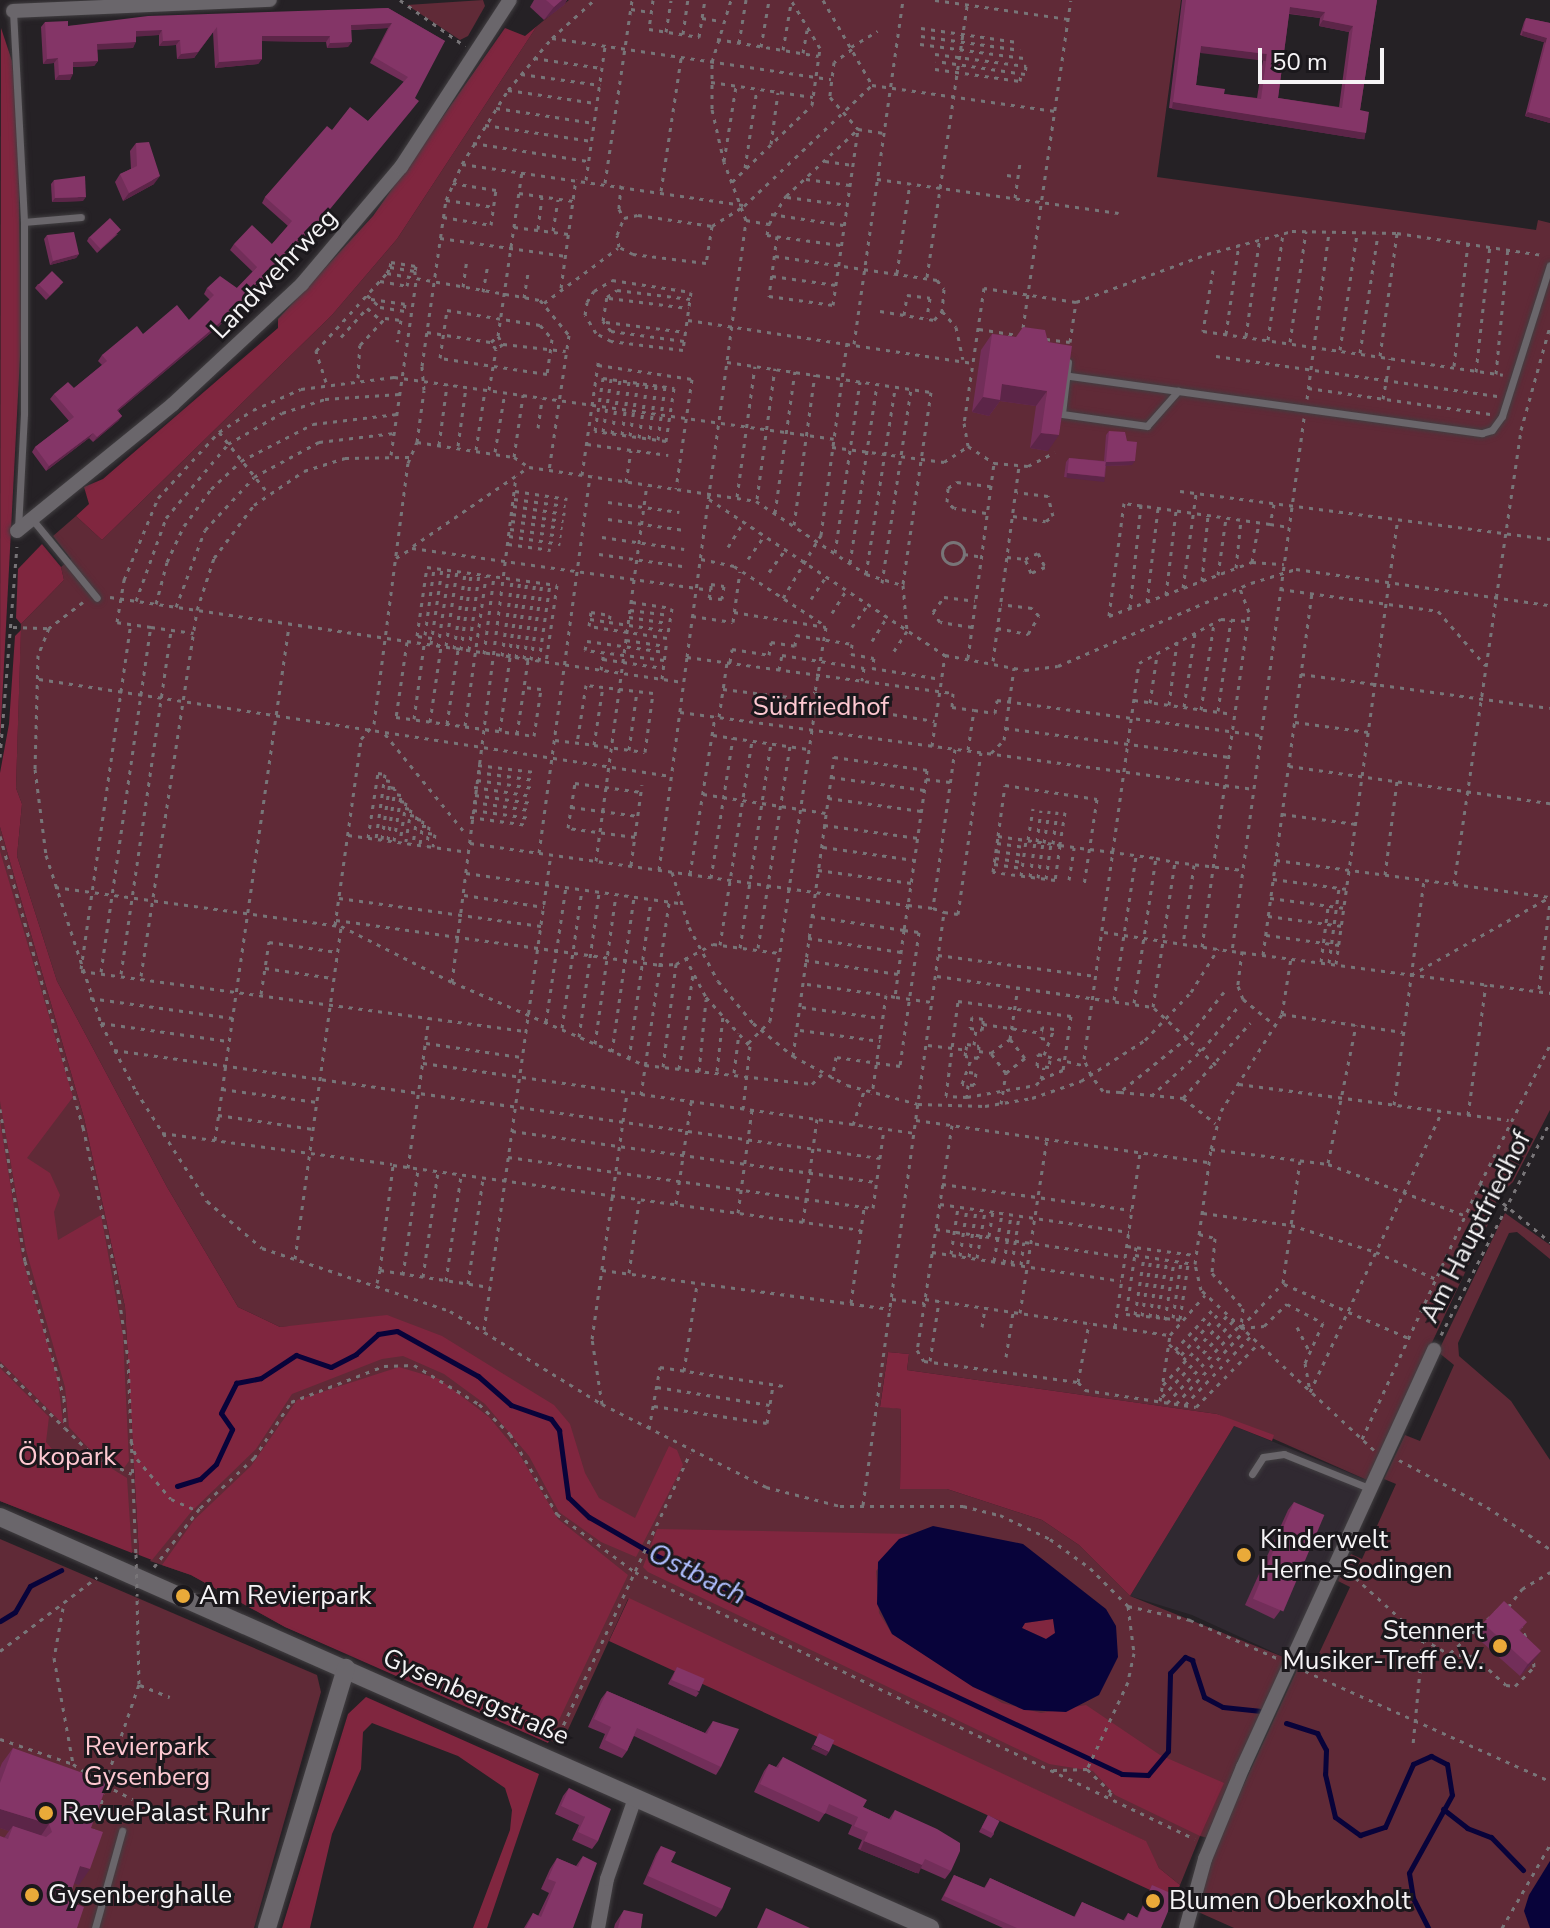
<!DOCTYPE html>
<html>
<head>
<meta charset="utf-8">
<style>
  body { margin:0 }
  #map { position:relative; width:1550px; height:1928px; overflow:hidden; background:#252125; font-family:"Nunito Sans",sans-serif }
  div>[style] { position:absolute }
  .built>* { inset:0; background:#302931 }
  .green>* { inset:0; background:#602a37 }
  .forest>* { inset:0; background:#80263f }
  .water>* { inset:0; background:#08033a }
  .stream>* { height:5px; margin:-2.5px; padding:0 2.5px; transform-origin:2.5px; border-radius:2.5px; background:#08033a }
  .path>* { height:3px; margin-top:-1.5px; transform-origin:0; background:repeating-linear-gradient(90deg,#787578 0 4px,transparent 0 10px) }
  .path>.ring { margin:-1.5px; padding:0; box-sizing:content-box; background:none; border:3px solid #787578; border-radius:50% }
  .roads { filter:drop-shadow(0 0 2px #413e41) drop-shadow(0 0 2px #413e41) }
  .service>* { height:7px; margin:-3.5px; padding:0 3.5px; transform-origin:3.5px; border-radius:3.5px; background:#6a666b }
  .minor>* { height:14px; margin:-7px; padding:0 7px; transform-origin:7px; border-radius:7px; background:#6a666b }
  .tertiary>* { height:18px; margin:-9px; padding:0 9px; transform-origin:9px; border-radius:9px; background:#6a666b }
  .path-bridge>* { height:3px; margin-top:-1.5px; transform-origin:0; background:repeating-linear-gradient(90deg,#787578 0 4px,transparent 0 10px) }
  .wall>* { inset:0; background:#722e59 }
  .shaded-wall>* { inset:0; background:#5c2548; transform-origin:0 0 }
  .building>* { inset:0; background:#843567; transform-origin:0 0 }
  .dots>* { width:22px; height:22px; translate:-50% -50%; box-sizing:border-box; border:4px solid #1b181c; border-radius:50% }
  span { translate:-50% -50%; white-space:nowrap; text-align:center; line-height:1.15; -webkit-text-stroke:6px #1b181c; paint-order:stroke }
  .street-label { font-size:26px; color:#f6f4f6 }
  .park-label { font-size:26px; color:#ffc9d2 }
  .poi-label { font-size:26px; color:#f6f4f6 }
  .left { translate:0 -50%; text-align:left }
  .right { translate:-100% -50%; text-align:right }
  .water-label { font-size:28px; color:#afbeff; font-style:italic }
  .scale { position:absolute; left:1258px; top:48px; width:126px; height:36px; box-sizing:border-box; border:4px solid #f6f4f6; border-top:0; padding-left:10px; font-size:24px; line-height:28px; white-space:nowrap; color:#f6f4f6; -webkit-text-stroke:6px #1b181c; paint-order:stroke }
</style>
</head>
<body>
<div id="map">
  <div class="built">
    <i style="clip-path:polygon(1234px 1426px,1367px 1480px,1286px 1658px,1192px 1615px,1130px 1596px)"></i>
  </div>
  <div class="green">
    <i style="clip-path:polygon(483px 0,485px 6px,468px 36px,460px 40px,407px 5px)"></i>
    <i style="clip-path:polygon(569px 0,1181px 0,1157px 177px,1536px 230px,1538px 220px,1550px 223px,1550px 1110px,1513px 1182px,1495px 1199px,1497px 1205px,1367px 1480px,1217px 1414px,907px 1370px,909px 1354px,888px 1352px,880px 1406px,901px 1409px,900px 1489px,947px 1489px,1042px 1520px,1079px 1545px,1130px 1596px,1286px 1658px,1208px 1838px,1200px 1836px,1180px 1885px,1159px 1868px,1145px 1841px,628px 1599px,561px 1745px,285px 1627px,191px 1575px,150px 1561px,339px 1323px,280px 1327px,238px 1307px,167px 1187px,57px 981px,17px 856px,22px 804px,16px 788px,21px 624px,64px 580px,61px 567px,71px 559px,53px 536px,76px 516px,102px 540px,332px 315px,397px 239px,537px 26px)"></i>
    <i style="clip-path:polygon(0 827px,84px 1118px,125px 1307px,139px 1555px,0 1501px)"></i>
    <i style="clip-path:polygon(1505px 1213px,1550px 1245px,1550px 1259px,1517px 1232px,1509px 1233px,1458px 1343px,1459px 1356px,1511px 1401px,1550px 1460px,1550px 1928px,1234px 1928px,1196px 1911px,1217px 1842px,1303px 1657px,1315px 1662px,1350px 1587px,1338px 1581px,1351px 1554px,1362px 1559px,1396px 1484px,1384px 1479px,1405px 1435px,1420px 1441px,1454px 1365px,1438px 1352px)"></i>
    <i style="clip-path:polygon(0 1539px,317px 1675px,321px 1692px,254px 1928px,0 1928px)"></i>
  </div>
  <div class="forest">
    <i style="clip-path:polygon(537px 26px,397px 239px,332px 315px,102px 540px,76px 516px,89px 504px,84px 487px,103px 479px,278px 328px,278px 319px,373px 216px,505px 28px,525px 36px)"></i>
    <i style="clip-path:polygon(1px 28px,12px 61px,18px 124px,21px 338px,0 741px)"></i>
    <i style="clip-path:polygon(42px 544px,61px 567px,64px 580px,21px 624px,16px 618px,18px 569px)"></i>
    <i style="clip-path:polygon(21px 630px,16px 788px,22px 804px,17px 856px,57px 981px,167px 1187px,238px 1307px,280px 1327px,387px 1315px,442px 1336px,554px 1405px,570px 1424px,585px 1473px,599px 1498px,635px 1518px,669px 1446px,677px 1450px,683px 1465px,636px 1557px,601px 1542px,559px 1512px,529px 1456px,485px 1404px,444px 1374px,403px 1356px,382px 1359px,292px 1394px,256px 1449px,191px 1512px,152px 1560px,139px 1555px,125px 1307px,84px 1118px,0 827px,0 773px,9px 724px,15px 636px)"></i>
    <i style="clip-path:polygon(0 851px,73px 1097px,27px 1158px,50px 1173px,60px 1195px,54px 1212px,58px 1240px,101px 1215px,123px 1336px,129px 1461px,124px 1468px,93px 1453px,69px 1427px,65px 1387px,26px 1250px,0 1101px)"></i>
    <i style="clip-path:polygon(0 1121px,22px 1257px,58px 1379px,63px 1424px,0 1361px)"></i>
    <i style="clip-path:polygon(888px 1352px,909px 1354px,907px 1370px,1217px 1414px,1274px 1435px,1272px 1441px,1234px 1426px,1130px 1596px,1079px 1545px,1042px 1520px,947px 1489px,900px 1489px,901px 1409px,880px 1407px)"></i>
    <i style="clip-path:polygon(399px 1367px,439px 1379px,489px 1417px,518px 1452px,558px 1519px,628px 1575px,548px 1743px,285px 1627px,191px 1575px,162px 1565px,194px 1520px,251px 1466px,297px 1400px)"></i>
    <i style="clip-path:polygon(0 1368px,49px 1417px,46px 1442px,57px 1455px,85px 1452px,127px 1478px,132px 1553px,0 1501px)"></i>
    <i style="clip-path:polygon(657px 1529px,909px 1534px,876px 1571px,879px 1613px,892px 1634px,1002px 1703px,1041px 1713px,1086px 1705px,1160px 1755px,1224px 1783px,1200px 1836px,1115px 1795px,1093px 1771px,1049px 1764px,648px 1572px,643px 1567px)"></i>
    <i style="clip-path:polygon(629px 1598px,1146px 1841px,1159px 1868px,1180px 1885px,1174px 1901px,609px 1641px)"></i>
    <i style="clip-path:polygon(1053px 1619px,1055px 1633px,1046px 1639px,1022px 1628px,1025px 1623px)"></i>
    <i style="clip-path:polygon(366px 1697px,539px 1774px,487px 1928px,473px 1928px,510px 1830px,512px 1810px,505px 1788px,458px 1756px,372px 1723px,363px 1732px,361px 1769px,332px 1834px,310px 1928px,282px 1928px,348px 1714px)"></i>
  </div>
  <div class="water">
    <i style="clip-path:polygon(evenodd,933px 1526px,1023px 1544px,1106px 1609px,1116px 1626px,1118px 1657px,1099px 1695px,1066px 1712px,1024px 1710px,973px 1687px,892px 1634px,877px 1604px,878px 1562px,899px 1539px,933px 1526px,1053px 1619px,1055px 1633px,1046px 1639px,1022px 1628px,1025px 1623px,1053px 1619px)"></i>
    <i style="clip-path:polygon(1550px 1861px,1550px 1928px,1530px 1928px,1524px 1911px,1529px 1895px)"></i>
  </div>
  <div class="stream">
    <i style="left:177px;top:1486px;width:24px;rotate:-17deg"></i>
    <i style="left:200px;top:1479px;width:22px;rotate:-43deg"></i>
    <i style="left:216px;top:1464px;width:38px;rotate:-65deg"></i>
    <i style="left:232px;top:1429px;width:19px;rotate:-125deg"></i>
    <i style="left:221px;top:1413px;width:34px;rotate:-63deg"></i>
    <i style="left:236px;top:1383px;width:25px;rotate:-11deg"></i>
    <i style="left:261px;top:1378px;width:42px;rotate:-33.3deg"></i>
    <i style="left:296px;top:1355px;width:37px;rotate:19deg"></i>
    <i style="left:331px;top:1367px;width:28px;rotate:-27deg"></i>
    <i style="left:356px;top:1354px;width:30px;rotate:-42deg"></i>
    <i style="left:378px;top:1334px;width:19px;rotate:-9deg"></i>
    <i style="left:397px;top:1331px;width:93px;rotate:29.1deg"></i>
    <i style="left:478px;top:1376px;width:44px;rotate:41.3deg"></i>
    <i style="left:511px;top:1405px;width:42px;rotate:19.3deg"></i>
    <i style="left:551px;top:1419px;width:14px;rotate:54deg"></i>
    <i style="left:559px;top:1430px;width:68px;rotate:82.3deg"></i>
    <i style="left:568px;top:1497px;width:29px;rotate:44deg"></i>
    <i style="left:589px;top:1517px;width:74px;rotate:30deg"></i>
    <i style="left:653px;top:1554px;width:518px;rotate:25.13deg"></i>
    <i style="left:1122px;top:1774px;width:26px;rotate:2deg"></i>
    <i style="left:1148px;top:1775px;width:31px;rotate:-50deg"></i>
    <i style="left:1168px;top:1751px;width:78px;rotate:-88.5deg"></i>
    <i style="left:1170px;top:1673px;width:22px;rotate:-47deg"></i>
    <i style="left:1185px;top:1657px;width:8px;rotate:23deg"></i>
    <i style="left:1192px;top:1660px;width:39px;rotate:72deg"></i>
    <i style="left:1204px;top:1697px;width:21px;rotate:28deg"></i>
    <i style="left:1223px;top:1707px;width:36px;rotate:6deg"></i>
    <i style="left:0;top:1621px;width:17px;rotate:-31deg"></i>
    <i style="left:15px;top:1612px;width:30px;rotate:-60deg"></i>
    <i style="left:30px;top:1586px;width:35px;rotate:-27deg"></i>
    <i style="left:1286px;top:1723px;width:33px;rotate:18deg"></i>
    <i style="left:1317px;top:1733px;width:19px;rotate:62deg"></i>
    <i style="left:1326px;top:1750px;width:24px;rotate:92deg"></i>
    <i style="left:1325px;top:1774px;width:44px;rotate:76.9deg"></i>
    <i style="left:1335px;top:1817px;width:31px;rotate:36deg"></i>
    <i style="left:1360px;top:1835px;width:26px;rotate:-18deg"></i>
    <i style="left:1385px;top:1827px;width:69px;rotate:-66deg"></i>
    <i style="left:1413px;top:1764px;width:20px;rotate:-24deg"></i>
    <i style="left:1431px;top:1756px;width:18px;rotate:27deg"></i>
    <i style="left:1447px;top:1764px;width:31px;rotate:81deg"></i>
    <i style="left:1452px;top:1795px;width:89px;rotate:118.9deg"></i>
    <i style="left:1409px;top:1873px;width:25px;rotate:81deg"></i>
    <i style="left:1413px;top:1898px;width:34px;rotate:63deg"></i>
    <i style="left:1443px;top:1809px;width:31px;rotate:38deg"></i>
    <i style="left:1467px;top:1828px;width:26px;rotate:21deg"></i>
    <i style="left:1491px;top:1837px;width:46px;rotate:45.9deg"></i>
  </div>
  <div class="path">
    <i style="left:400px;top:0;width:80px;rotate:35.3deg"></i>
    <i style="left:653px;top:0;width:29px;rotate:98deg"></i>
    <i style="left:649px;top:29px;width:51px;rotate:9.1deg"></i>
    <i style="left:699px;top:37px;width:37px;rotate:-81deg"></i>
    <i style="left:823px;top:0;width:98px;rotate:60deg"></i>
    <i style="left:935px;top:0;width:134px;rotate:8.1deg"></i>
    <i style="left:631px;top:9px;width:20px;rotate:9deg"></i>
    <i style="left:702px;top:18px;width:20px;rotate:9deg"></i>
    <i style="left:921px;top:28px;width:97px;rotate:8.3deg"></i>
    <i style="left:666px;top:32px;width:32px;rotate:-81deg"></i>
    <i style="left:683px;top:34px;width:34px;rotate:-82deg"></i>
    <i style="left:921px;top:36px;width:100px;rotate:8deg"></i>
    <i style="left:552px;top:38px;width:282px;rotate:8.4deg"></i>
    <i style="left:717px;top:39px;width:103px;rotate:9.5deg"></i>
    <i style="left:739px;top:43px;width:44px;rotate:-80.8deg"></i>
    <i style="left:920px;top:44px;width:105px;rotate:7.7deg"></i>
    <i style="left:761px;top:47px;width:48px;rotate:-80.3deg"></i>
    <i style="left:851px;top:47px;width:31px;rotate:-31deg"></i>
    <i style="left:852px;top:49px;width:22px;rotate:144deg"></i>
    <i style="left:834px;top:62px;width:35px;rotate:97deg"></i>
    <i style="left:830px;top:97px;width:43px;rotate:48.8deg"></i>
    <i style="left:858px;top:129px;width:26px;rotate:9deg"></i>
    <i style="left:783px;top:50px;width:48px;rotate:-80.3deg"></i>
    <i style="left:803px;top:53px;width:23px;rotate:-80deg"></i>
    <i style="left:935px;top:54px;width:92px;rotate:7.5deg"></i>
    <i style="left:1026px;top:66px;width:8px;rotate:97deg"></i>
    <i style="left:1025px;top:74px;width:90px;rotate:-171.7deg"></i>
    <i style="left:534px;top:58px;width:68px;rotate:8.5deg"></i>
    <i style="left:935px;top:69px;width:86px;rotate:8deg"></i>
    <i style="left:1020px;top:81px;width:7px;rotate:-82deg"></i>
    <i style="left:521px;top:74px;width:80px;rotate:7.9deg"></i>
    <i style="left:711px;top:82px;width:103px;rotate:8.4deg"></i>
    <i style="left:872px;top:85px;width:185px;rotate:8.1deg"></i>
    <i style="left:508px;top:90px;width:88px;rotate:8.5deg"></i>
    <i style="left:496px;top:108px;width:99px;rotate:8.7deg"></i>
    <i style="left:485px;top:125px;width:108px;rotate:8.5deg"></i>
    <i style="left:473px;top:143px;width:116px;rotate:8.9deg"></i>
    <i style="left:771px;top:144px;width:52px;rotate:-82.3deg"></i>
    <i style="left:724px;top:161px;width:76px;rotate:-80.9deg"></i>
    <i style="left:825px;top:161px;width:28px;rotate:8deg"></i>
    <i style="left:462px;top:164px;width:284px;rotate:8.3deg"></i>
    <i style="left:745px;top:168px;width:80px;rotate:-81.4deg"></i>
    <i style="left:1007px;top:175px;width:12px;rotate:9deg"></i>
    <i style="left:806px;top:179px;width:44px;rotate:7.8deg"></i>
    <i style="left:877px;top:179px;width:244px;rotate:8deg"></i>
    <i style="left:586px;top:180px;width:135px;rotate:-81.9deg"></i>
    <i style="left:732px;top:182px;width:111px;rotate:-43.9deg"></i>
    <i style="left:812px;top:105px;width:58px;rotate:-82deg"></i>
    <i style="left:820px;top:48px;width:56px;rotate:-121.1deg"></i>
    <i style="left:605px;top:183px;width:185px;rotate:-81.6deg"></i>
    <i style="left:621px;top:185px;width:24px;rotate:95deg"></i>
    <i style="left:619px;top:209px;width:10px;rotate:61deg"></i>
    <i style="left:661px;top:191px;width:134px;rotate:-81.4deg"></i>
    <i style="left:519px;top:193px;width:55px;rotate:8.4deg"></i>
    <i style="left:787px;top:197px;width:61px;rotate:7.6deg"></i>
    <i style="left:1015px;top:198px;width:35px;rotate:-82deg"></i>
    <i style="left:446px;top:200px;width:49px;rotate:8.3deg"></i>
    <i style="left:771px;top:214px;width:73px;rotate:8.7deg"></i>
    <i style="left:443px;top:217px;width:49px;rotate:9.5deg"></i>
    <i style="left:491px;top:225px;width:35px;rotate:-82deg"></i>
    <i style="left:496px;top:190px;width:45px;rotate:-171deg"></i>
    <i style="left:746px;top:220px;width:23px;rotate:10deg"></i>
    <i style="left:712px;top:226px;width:37px;rotate:99deg"></i>
    <i style="left:706px;top:263px;width:74px;rotate:-173deg"></i>
    <i style="left:633px;top:254px;width:16px;rotate:-153deg"></i>
    <i style="left:619px;top:247px;width:12px;rotate:-99deg"></i>
    <i style="left:617px;top:235px;width:18px;rotate:-68deg"></i>
    <i style="left:624px;top:218px;width:14px;rotate:-12deg"></i>
    <i style="left:638px;top:215px;width:75px;rotate:8.5deg"></i>
    <i style="left:712px;top:226px;width:38px;rotate:-32deg"></i>
    <i style="left:744px;top:206px;width:176px;rotate:-43.4deg"></i>
    <i style="left:514px;top:227px;width:55px;rotate:7.3deg"></i>
    <i style="left:538px;top:229px;width:32px;rotate:-83deg"></i>
    <i style="left:553px;top:231px;width:32px;rotate:-81deg"></i>
    <i style="left:777px;top:236px;width:61px;rotate:97.6deg"></i>
    <i style="left:769px;top:296px;width:65px;rotate:8deg"></i>
    <i style="left:833px;top:305px;width:178px;rotate:-81.9deg"></i>
    <i style="left:440px;top:238px;width:127px;rotate:8.1deg"></i>
    <i style="left:840px;top:245px;width:74px;rotate:-172.2deg"></i>
    <i style="left:767px;top:235px;width:11px;rotate:-80deg"></i>
    <i style="left:769px;top:224px;width:33px;rotate:-59deg"></i>
    <i style="left:786px;top:196px;width:98px;rotate:-42.9deg"></i>
    <i style="left:775px;top:256px;width:164px;rotate:8.4deg"></i>
    <i style="left:937px;top:280px;width:11px;rotate:52deg"></i>
    <i style="left:944px;top:289px;width:22px;rotate:95deg"></i>
    <i style="left:942px;top:311px;width:21px;rotate:49deg"></i>
    <i style="left:956px;top:327px;width:33px;rotate:78deg"></i>
    <i style="left:390px;top:267px;width:5px;rotate:-79deg"></i>
    <i style="left:391px;top:262px;width:25px;rotate:9deg"></i>
    <i style="left:416px;top:266px;width:5px;rotate:101deg"></i>
    <i style="left:1213px;top:270px;width:62px;rotate:99.3deg"></i>
    <i style="left:1203px;top:331px;width:303px;rotate:8.3deg"></i>
    <i style="left:387px;top:273px;width:7px;rotate:-63deg"></i>
    <i style="left:390px;top:267px;width:25px;rotate:9deg"></i>
    <i style="left:415px;top:271px;width:6px;rotate:90deg"></i>
    <i style="left:897px;top:273px;width:91px;rotate:-81.8deg"></i>
    <i style="left:772px;top:276px;width:65px;rotate:8deg"></i>
    <i style="left:927px;top:277px;width:275px;rotate:-81.6deg"></i>
    <i style="left:612px;top:280px;width:80px;rotate:8.6deg"></i>
    <i style="left:691px;top:292px;width:59px;rotate:97.9deg"></i>
    <i style="left:683px;top:350px;width:73px;rotate:-172.9deg"></i>
    <i style="left:611px;top:341px;width:17px;rotate:-152deg"></i>
    <i style="left:596px;top:333px;width:21px;rotate:-121deg"></i>
    <i style="left:585px;top:315px;width:13px;rotate:-81deg"></i>
    <i style="left:587px;top:302px;width:13px;rotate:-58deg"></i>
    <i style="left:594px;top:291px;width:21px;rotate:-31deg"></i>
    <i style="left:380px;top:281px;width:27px;rotate:10deg"></i>
    <i style="left:407px;top:286px;width:9px;rotate:-77deg"></i>
    <i style="left:463px;top:287px;width:28px;rotate:-82deg"></i>
    <i style="left:561px;top:288px;width:110px;rotate:-82.2deg"></i>
    <i style="left:483px;top:292px;width:29px;rotate:-80deg"></i>
    <i style="left:367px;top:295px;width:18px;rotate:43deg"></i>
    <i style="left:380px;top:307px;width:30px;rotate:9deg"></i>
    <i style="left:524px;top:298px;width:26px;rotate:-81deg"></i>
    <i style="left:609px;top:298px;width:80px;rotate:7.2deg"></i>
    <i style="left:371px;top:299px;width:34px;rotate:8deg"></i>
    <i style="left:405px;top:304px;width:6px;rotate:99deg"></i>
    <i style="left:1076px;top:302px;width:140px;rotate:-20.1deg"></i>
    <i style="left:1207px;top:254px;width:88px;rotate:-15.1deg"></i>
    <i style="left:1292px;top:231px;width:105px;rotate:1.1deg"></i>
    <i style="left:1397px;top:233px;width:148px;rotate:8.6deg"></i>
    <i style="left:544px;top:303px;width:92px;rotate:-36.6deg"></i>
    <i style="left:447px;top:310px;width:94px;rotate:9.2deg"></i>
    <i style="left:540px;top:325px;width:18px;rotate:49deg"></i>
    <i style="left:552px;top:339px;width:35px;rotate:98deg"></i>
    <i style="left:547px;top:374px;width:108px;rotate:-171.5deg"></i>
    <i style="left:440px;top:358px;width:49px;rotate:-81.7deg"></i>
    <i style="left:880px;top:311px;width:55px;rotate:9.5deg"></i>
    <i style="left:934px;top:320px;width:12px;rotate:-48deg"></i>
    <i style="left:904px;top:315px;width:20px;rotate:-81deg"></i>
    <i style="left:907px;top:295px;width:23px;rotate:7deg"></i>
    <i style="left:930px;top:298px;width:20px;rotate:99deg"></i>
    <i style="left:688px;top:320px;width:288px;rotate:8.6deg"></i>
    <i style="left:606px;top:322px;width:80px;rotate:7.2deg"></i>
    <i style="left:1023px;top:328px;width:331px;rotate:-81.7deg"></i>
    <i style="left:979px;top:329px;width:39px;rotate:9deg"></i>
    <i style="left:427px;top:332px;width:64px;rotate:9deg"></i>
    <i style="left:1226px;top:334px;width:91px;rotate:-81.8deg"></i>
    <i style="left:498px;top:336px;width:9px;rotate:58deg"></i>
    <i style="left:503px;top:344px;width:9px;rotate:144deg"></i>
    <i style="left:496px;top:349px;width:9px;rotate:-126deg"></i>
    <i style="left:491px;top:342px;width:9px;rotate:-41deg"></i>
    <i style="left:498px;top:336px;width:166px;rotate:-81.7deg"></i>
    <i style="left:1246px;top:336px;width:100px;rotate:-82deg"></i>
    <i style="left:341px;top:337px;width:39px;rotate:-48deg"></i>
    <i style="left:367px;top:308px;width:20px;rotate:41deg"></i>
    <i style="left:1046px;top:339px;width:24px;rotate:7deg"></i>
    <i style="left:1070px;top:342px;width:40px;rotate:-81.5deg"></i>
    <i style="left:1076px;top:302px;width:93px;rotate:-171.3deg"></i>
    <i style="left:984px;top:288px;width:136px;rotate:98.4deg"></i>
    <i style="left:964px;top:423px;width:23px;rotate:80deg"></i>
    <i style="left:968px;top:446px;width:31px;rotate:33deg"></i>
    <i style="left:994px;top:463px;width:34px;rotate:5deg"></i>
    <i style="left:1028px;top:466px;width:30px;rotate:-27deg"></i>
    <i style="left:1268px;top:340px;width:108px;rotate:-82deg"></i>
    <i style="left:684px;top:341px;width:74px;rotate:-172.2deg"></i>
    <i style="left:611px;top:331px;width:13px;rotate:-129deg"></i>
    <i style="left:603px;top:321px;width:24px;rotate:-81deg"></i>
    <i style="left:607px;top:297px;width:12px;rotate:-35deg"></i>
    <i style="left:617px;top:290px;width:74px;rotate:7deg"></i>
    <i style="left:1290px;top:342px;width:112px;rotate:-81.8deg"></i>
    <i style="left:503px;top:344px;width:63px;rotate:6.3deg"></i>
    <i style="left:854px;top:344px;width:347px;rotate:-81.9deg"></i>
    <i style="left:1340px;top:350px;width:118px;rotate:-81.7deg"></i>
    <i style="left:1360px;top:353px;width:120px;rotate:-81.4deg"></i>
    <i style="left:1216px;top:356px;width:284px;rotate:8.1deg"></i>
    <i style="left:1380px;top:356px;width:124px;rotate:-82.1deg"></i>
    <i style="left:727px;top:362px;width:206px;rotate:8.4deg"></i>
    <i style="left:931px;top:392px;width:195px;rotate:98.3deg"></i>
    <i style="left:903px;top:585px;width:46px;rotate:85deg"></i>
    <i style="left:907px;top:631px;width:27px;rotate:123deg"></i>
    <i style="left:598px;top:365px;width:95px;rotate:8.5deg"></i>
    <i style="left:692px;top:379px;width:111px;rotate:98.3deg"></i>
    <i style="left:1454px;top:366px;width:124px;rotate:-83.5deg"></i>
    <i style="left:1476px;top:372px;width:128px;rotate:-83.7deg"></i>
    <i style="left:1496px;top:374px;width:127px;rotate:-84.6deg"></i>
    <i style="left:358px;top:378px;width:33px;rotate:-87deg"></i>
    <i style="left:360px;top:345px;width:37px;rotate:-47deg"></i>
    <i style="left:385px;top:318px;width:16px;rotate:7deg"></i>
    <i style="left:401px;top:320px;width:22px;rotate:100deg"></i>
    <i style="left:603px;top:378px;width:72px;rotate:8deg"></i>
    <i style="left:674px;top:388px;width:54px;rotate:98.6deg"></i>
    <i style="left:666px;top:441px;width:72px;rotate:-172deg"></i>
    <i style="left:595px;top:431px;width:54px;rotate:-81.4deg"></i>
    <i style="left:326px;top:382px;width:33px;rotate:-108deg"></i>
    <i style="left:316px;top:351px;width:105px;rotate:-47.7deg"></i>
    <i style="left:387px;top:273px;width:155px;rotate:10deg"></i>
    <i style="left:540px;top:300px;width:45px;rotate:50.4deg"></i>
    <i style="left:569px;top:335px;width:136px;rotate:98.4deg"></i>
    <i style="left:1308px;top:388px;width:184px;rotate:8.1deg"></i>
    <i style="left:489px;top:390px;width:41px;rotate:-80.1deg"></i>
    <i style="left:1307px;top:399px;width:168px;rotate:-82.5deg"></i>
    <i style="left:1383px;top:399px;width:41px;rotate:-80.1deg"></i>
    <i style="left:1304px;top:418px;width:538px;rotate:97.69deg"></i>
    <i style="left:1232px;top:951px;width:321px;rotate:7.5deg"></i>
    <i style="left:538px;top:428px;width:30px;rotate:-82deg"></i>
    <i style="left:219px;top:432px;width:78px;rotate:51.2deg"></i>
    <i style="left:603px;top:432px;width:54px;rotate:-81.4deg"></i>
    <i style="left:612px;top:434px;width:55px;rotate:-81.6deg"></i>
    <i style="left:622px;top:435px;width:54px;rotate:-82.6deg"></i>
    <i style="left:630px;top:436px;width:55px;rotate:-81.6deg"></i>
    <i style="left:639px;top:438px;width:55px;rotate:-81.6deg"></i>
    <i style="left:649px;top:439px;width:54px;rotate:-82.6deg"></i>
    <i style="left:658px;top:440px;width:54px;rotate:-82.6deg"></i>
    <i style="left:417px;top:442px;width:98px;rotate:8.8deg"></i>
    <i style="left:514px;top:457px;width:18px;rotate:34deg"></i>
    <i style="left:529px;top:467px;width:230px;rotate:8.5deg"></i>
    <i style="left:756px;top:501px;width:132px;rotate:33.6deg"></i>
    <i style="left:866px;top:574px;width:39px;rotate:17deg"></i>
    <i style="left:587px;top:444px;width:82px;rotate:7.7deg"></i>
    <i style="left:439px;top:445px;width:61px;rotate:-82.4deg"></i>
    <i style="left:458px;top:446px;width:60px;rotate:-82.3deg"></i>
    <i style="left:832px;top:447px;width:113px;rotate:7.6deg"></i>
    <i style="left:944px;top:462px;width:27px;rotate:-33deg"></i>
    <i style="left:476px;top:450px;width:61px;rotate:-81.5deg"></i>
    <i style="left:495px;top:452px;width:61px;rotate:-80.5deg"></i>
    <i style="left:391px;top:455px;width:176px;rotate:-81.8deg"></i>
    <i style="left:514px;top:457px;width:63px;rotate:-81.7deg"></i>
    <i style="left:582px;top:475px;width:119px;rotate:-81.8deg"></i>
    <i style="left:626px;top:482px;width:32px;rotate:-81deg"></i>
    <i style="left:515px;top:491px;width:53px;rotate:8.7deg"></i>
    <i style="left:1180px;top:491px;width:373px;rotate:7.4deg"></i>
    <i style="left:737px;top:497px;width:132px;rotate:-82.2deg"></i>
    <i style="left:514px;top:499px;width:52px;rotate:7.7deg"></i>
    <i style="left:709px;top:499px;width:283px;rotate:33.5deg"></i>
    <i style="left:945px;top:655px;width:81px;rotate:10.6deg"></i>
    <i style="left:1025px;top:670px;width:33px;rotate:-7deg"></i>
    <i style="left:1058px;top:666px;width:210px;rotate:-23.3deg"></i>
    <i style="left:1251px;top:583px;width:47px;rotate:-17.3deg"></i>
    <i style="left:1296px;top:569px;width:257px;rotate:8.1deg"></i>
    <i style="left:757px;top:499px;width:132px;rotate:-82.2deg"></i>
    <i style="left:608px;top:502px;width:72px;rotate:8deg"></i>
    <i style="left:1274px;top:504px;width:20px;rotate:101deg"></i>
    <i style="left:1270px;top:524px;width:20px;rotate:9deg"></i>
    <i style="left:513px;top:506px;width:53px;rotate:8.7deg"></i>
    <i style="left:775px;top:513px;width:143px;rotate:-82deg"></i>
    <i style="left:986px;top:513px;width:32px;rotate:-171deg"></i>
    <i style="left:954px;top:508px;width:9px;rotate:-139deg"></i>
    <i style="left:947px;top:502px;width:14px;rotate:-86deg"></i>
    <i style="left:948px;top:488px;width:11px;rotate:-34deg"></i>
    <i style="left:957px;top:482px;width:34px;rotate:7deg"></i>
    <i style="left:512px;top:514px;width:52px;rotate:7.7deg"></i>
    <i style="left:1013px;top:516px;width:33px;rotate:9deg"></i>
    <i style="left:1046px;top:521px;width:9px;rotate:-36deg"></i>
    <i style="left:1053px;top:516px;width:21px;rotate:-104deg"></i>
    <i style="left:1048px;top:496px;width:31px;rotate:-173deg"></i>
    <i style="left:608px;top:519px;width:77px;rotate:8.2deg"></i>
    <i style="left:511px;top:521px;width:52px;rotate:7.7deg"></i>
    <i style="left:1270px;top:524px;width:148px;rotate:-171.8deg"></i>
    <i style="left:1124px;top:503px;width:114px;rotate:97.6deg"></i>
    <i style="left:1109px;top:616px;width:153px;rotate:-20.7deg"></i>
    <i style="left:1252px;top:562px;width:32px;rotate:4deg"></i>
    <i style="left:794px;top:525px;width:152px;rotate:-82.1deg"></i>
    <i style="left:510px;top:529px;width:52px;rotate:7.7deg"></i>
    <i style="left:509px;top:536px;width:52px;rotate:8.9deg"></i>
    <i style="left:602px;top:537px;width:83px;rotate:8.3deg"></i>
    <i class="ring" style="left:942px;top:542px;width:19px;height:19px"></i>
    <i style="left:508px;top:544px;width:43px;rotate:7.9deg"></i>
    <i style="left:413px;top:546px;width:140px;rotate:-34.3deg"></i>
    <i style="left:728px;top:547px;width:28px;rotate:-58deg"></i>
    <i style="left:835px;top:553px;width:173px;rotate:-81.7deg"></i>
    <i style="left:599px;top:554px;width:84px;rotate:8.2deg"></i>
    <i style="left:964px;top:554px;width:18px;rotate:9deg"></i>
    <i style="left:1007px;top:557px;width:18px;rotate:6deg"></i>
    <i style="left:1025px;top:559px;width:14px;rotate:-25deg"></i>
    <i style="left:1038px;top:553px;width:16px;rotate:63deg"></i>
    <i style="left:1045px;top:567px;width:15px;rotate:157deg"></i>
    <i style="left:1031px;top:573px;width:15px;rotate:-113deg"></i>
    <i style="left:396px;top:558px;width:19px;rotate:-32deg"></i>
    <i style="left:412px;top:548px;width:302px;rotate:8deg"></i>
    <i style="left:711px;top:590px;width:6px;rotate:-90deg"></i>
    <i style="left:711px;top:584px;width:13px;rotate:9deg"></i>
    <i style="left:724px;top:586px;width:13px;rotate:99deg"></i>
    <i style="left:722px;top:599px;width:13px;rotate:-176deg"></i>
    <i style="left:709px;top:598px;width:8px;rotate:-76deg"></i>
    <i style="left:701px;top:559px;width:34px;rotate:12deg"></i>
    <i style="left:734px;top:566px;width:106px;rotate:33.1deg"></i>
    <i style="left:748px;top:559px;width:28px;rotate:-55deg"></i>
    <i style="left:1252px;top:562px;width:40px;rotate:-80deg"></i>
    <i style="left:850px;top:563px;width:180px;rotate:-81.4deg"></i>
    <i style="left:1236px;top:568px;width:48px;rotate:-84.1deg"></i>
    <i style="left:769px;top:572px;width:27px;rotate:-54deg"></i>
    <i style="left:866px;top:574px;width:188px;rotate:-81.1deg"></i>
    <i style="left:1218px;top:575px;width:58px;rotate:-82deg"></i>
    <i style="left:1202px;top:581px;width:66px;rotate:-84.8deg"></i>
    <i style="left:882px;top:583px;width:196px;rotate:-81.5deg"></i>
    <i style="left:1183px;top:588px;width:95px;rotate:-82.1deg"></i>
    <i style="left:1280px;top:589px;width:160px;rotate:7.9deg"></i>
    <i style="left:1438px;top:611px;width:72px;rotate:49deg"></i>
    <i style="left:1166px;top:595px;width:85px;rotate:-83.2deg"></i>
    <i style="left:110px;top:597px;width:579px;rotate:8.44deg"></i>
    <i style="left:783px;top:598px;width:74px;rotate:-58.9deg"></i>
    <i style="left:821px;top:535px;width:194px;rotate:-82.3deg"></i>
    <i style="left:811px;top:599px;width:27px;rotate:-56deg"></i>
    <i style="left:136px;top:601px;width:88px;rotate:-70.1deg"></i>
    <i style="left:166px;top:518px;width:97px;rotate:-50deg"></i>
    <i style="left:228px;top:444px;width:62px;rotate:-29.9deg"></i>
    <i style="left:282px;top:413px;width:45px;rotate:-18deg"></i>
    <i style="left:325px;top:399px;width:75px;rotate:-3.8deg"></i>
    <i style="left:83px;top:602px;width:43px;rotate:142.6deg"></i>
    <i style="left:49px;top:628px;width:29px;rotate:112deg"></i>
    <i style="left:38px;top:655px;width:114px;rotate:91.5deg"></i>
    <i style="left:35px;top:769px;width:87px;rotate:82.7deg"></i>
    <i style="left:46px;top:855px;width:177px;rotate:71.9deg"></i>
    <i style="left:101px;top:1023px;width:76px;rotate:62.8deg"></i>
    <i style="left:136px;top:1091px;width:131px;rotate:57.2deg"></i>
    <i style="left:207px;top:1201px;width:72px;rotate:40.5deg"></i>
    <i style="left:262px;top:1248px;width:198px;rotate:18.5deg"></i>
    <i style="left:450px;top:1311px;width:178px;rotate:31.5deg"></i>
    <i style="left:602px;top:1404px;width:184px;rotate:26.8deg"></i>
    <i style="left:766px;top:1487px;width:76px;rotate:14.4deg"></i>
    <i style="left:840px;top:1506px;width:123px"></i>
    <i style="left:963px;top:1506px;width:38px;rotate:14deg"></i>
    <i style="left:1000px;top:1515px;width:55px;rotate:25.6deg"></i>
    <i style="left:1050px;top:1539px;width:49px;rotate:35.9deg"></i>
    <i style="left:1090px;top:1568px;width:54px;rotate:45deg"></i>
    <i style="left:1128px;top:1606px;width:47px;rotate:82.7deg"></i>
    <i style="left:1134px;top:1653px;width:30px;rotate:102deg"></i>
    <i style="left:1128px;top:1682px;width:96px;rotate:115.2deg"></i>
    <i style="left:1087px;top:1769px;width:37px;rotate:178deg"></i>
    <i style="left:632px;top:602px;width:40px;rotate:8.5deg"></i>
    <i style="left:672px;top:608px;width:24px;rotate:99deg"></i>
    <i style="left:1147px;top:602px;width:95px;rotate:-83.3deg"></i>
    <i style="left:156px;top:604px;width:43px;rotate:-75.3deg"></i>
    <i style="left:167px;top:562px;width:40px;rotate:-65deg"></i>
    <i style="left:184px;top:526px;width:46px;rotate:-53.9deg"></i>
    <i style="left:211px;top:489px;width:41px;rotate:-43deg"></i>
    <i style="left:241px;top:461px;width:81px;rotate:-27.2deg"></i>
    <i style="left:313px;top:424px;width:85px;rotate:-6.8deg"></i>
    <i style="left:176px;top:607px;width:82px;rotate:-69.4deg"></i>
    <i style="left:205px;top:530px;width:72px;rotate:-47.2deg"></i>
    <i style="left:254px;top:477px;width:74px;rotate:-28.3deg"></i>
    <i style="left:319px;top:442px;width:76px;rotate:-6.8deg"></i>
    <i style="left:1130px;top:608px;width:104px;rotate:-83.9deg"></i>
    <i style="left:630px;top:610px;width:40px;rotate:7.1deg"></i>
    <i style="left:734px;top:612px;width:93px;rotate:9.3deg"></i>
    <i style="left:826px;top:627px;width:66px;rotate:99.6deg"></i>
    <i style="left:832px;top:613px;width:26px;rotate:-58deg"></i>
    <i style="left:692px;top:616px;width:41px;rotate:8.3deg"></i>
    <i style="left:733px;top:622px;width:51px;rotate:-82.2deg"></i>
    <i style="left:629px;top:617px;width:39px;rotate:9deg"></i>
    <i style="left:590px;top:619px;width:19px;rotate:9deg"></i>
    <i style="left:13px;top:627px;width:36px;rotate:2deg"></i>
    <i style="left:151px;top:627px;width:43px;rotate:7.9deg"></i>
    <i style="left:852px;top:627px;width:28px;rotate:-55deg"></i>
    <i style="left:972px;top:627px;width:32px;rotate:-171deg"></i>
    <i style="left:940px;top:622px;width:12px;rotate:-125deg"></i>
    <i style="left:933px;top:612px;width:19px;rotate:-54deg"></i>
    <i style="left:944px;top:597px;width:31px;rotate:7deg"></i>
    <i style="left:997px;top:628px;width:32px;rotate:11deg"></i>
    <i style="left:1028px;top:634px;width:21px;rotate:-59deg"></i>
    <i style="left:1039px;top:616px;width:11px;rotate:-131deg"></i>
    <i style="left:1032px;top:608px;width:31px;rotate:-173deg"></i>
    <i style="left:425px;top:635px;width:68px;rotate:-82.3deg"></i>
    <i style="left:432px;top:638px;width:15px;rotate:-172deg"></i>
    <i style="left:417px;top:636px;width:70px;rotate:-81.8deg"></i>
    <i style="left:427px;top:567px;width:131px;rotate:7.9deg"></i>
    <i style="left:557px;top:585px;width:78px;rotate:98.1deg"></i>
    <i style="left:667px;top:638px;width:79px;rotate:-171.3deg"></i>
    <i style="left:589px;top:626px;width:14px;rotate:-82deg"></i>
    <i style="left:591px;top:612px;width:19px;rotate:9deg"></i>
    <i style="left:610px;top:615px;width:7px;rotate:98deg"></i>
    <i style="left:609px;top:622px;width:60px;rotate:8.7deg"></i>
    <i style="left:626px;top:640px;width:40px;rotate:8.5deg"></i>
    <i style="left:872px;top:641px;width:28px;rotate:-58deg"></i>
    <i style="left:407px;top:642px;width:76px;rotate:98.3deg"></i>
    <i style="left:396px;top:717px;width:139px;rotate:7.8deg"></i>
    <i style="left:534px;top:736px;width:48px;rotate:-81.5deg"></i>
    <i style="left:541px;top:689px;width:17px;rotate:-173deg"></i>
    <i style="left:431px;top:644px;width:76px;rotate:-81.7deg"></i>
    <i style="left:446px;top:646px;width:76px;rotate:-81.7deg"></i>
    <i style="left:438px;top:647px;width:77px;rotate:-81.8deg"></i>
    <i style="left:454px;top:649px;width:76px;rotate:-81.7deg"></i>
    <i style="left:461px;top:650px;width:76px;rotate:-82.4deg"></i>
    <i style="left:469px;top:650px;width:77px;rotate:-82.5deg"></i>
    <i style="left:484px;top:654px;width:79px;rotate:-82.7deg"></i>
    <i style="left:502px;top:656px;width:76px;rotate:-82.4deg"></i>
    <i style="left:509px;top:657px;width:78px;rotate:-81.9deg"></i>
    <i style="left:687px;top:657px;width:441px;rotate:-82.3deg"></i>
    <i style="left:746px;top:220px;width:62px;rotate:-110.8deg"></i>
    <i style="left:724px;top:162px;width:54px;rotate:-102.8deg"></i>
    <i style="left:712px;top:109px;width:47px;rotate:-90deg"></i>
    <i style="left:712px;top:62px;width:65px;rotate:-73deg"></i>
    <i style="left:516px;top:658px;width:78px;rotate:-81.9deg"></i>
    <i style="left:968px;top:658px;width:196px;rotate:-82.4deg"></i>
    <i style="left:524px;top:659px;width:78px;rotate:-81.9deg"></i>
    <i style="left:603px;top:659px;width:61px;rotate:8.5deg"></i>
    <i style="left:531px;top:660px;width:78px;rotate:-81.9deg"></i>
    <i style="left:664px;top:660px;width:80px;rotate:-172.8deg"></i>
    <i style="left:585px;top:650px;width:9px;rotate:-77deg"></i>
    <i style="left:587px;top:641px;width:79px;rotate:8deg"></i>
    <i style="left:539px;top:661px;width:78px;rotate:-81.9deg"></i>
    <i style="left:993px;top:661px;width:197px;rotate:-82.4deg"></i>
    <i style="left:730px;top:662px;width:13px;rotate:-81deg"></i>
    <i style="left:732px;top:649px;width:37px;rotate:9deg"></i>
    <i style="left:769px;top:655px;width:13px;rotate:-81deg"></i>
    <i style="left:771px;top:642px;width:24px;rotate:9deg"></i>
    <i style="left:795px;top:646px;width:11px;rotate:-85deg"></i>
    <i style="left:796px;top:635px;width:57px;rotate:9.1deg"></i>
    <i style="left:852px;top:644px;width:10px;rotate:96deg"></i>
    <i style="left:851px;top:654px;width:23px;rotate:10deg"></i>
    <i style="left:874px;top:658px;width:10px;rotate:101deg"></i>
    <i style="left:872px;top:668px;width:70px;rotate:9.1deg"></i>
    <i style="left:601px;top:670px;width:18px;rotate:-81deg"></i>
    <i style="left:779px;top:670px;width:15px;rotate:-79deg"></i>
    <i style="left:782px;top:655px;width:83px;rotate:9deg"></i>
    <i style="left:864px;top:668px;width:13px;rotate:99deg"></i>
    <i style="left:1301px;top:674px;width:251px;rotate:7.8deg"></i>
    <i style="left:39px;top:679px;width:639px;rotate:8.73deg"></i>
    <i style="left:662px;top:679px;width:39px;rotate:-83deg"></i>
    <i style="left:723px;top:689px;width:84px;rotate:6.9deg"></i>
    <i style="left:806px;top:699px;width:11px;rotate:-38deg"></i>
    <i style="left:815px;top:692px;width:14px;rotate:51deg"></i>
    <i style="left:824px;top:703px;width:11px;rotate:142deg"></i>
    <i style="left:815px;top:710px;width:14px;rotate:-129deg"></i>
    <i style="left:1134px;top:700px;width:100px;rotate:8deg"></i>
    <i style="left:824px;top:703px;width:112px;rotate:9.2deg"></i>
    <i style="left:1150px;top:703px;width:49px;rotate:-81.7deg"></i>
    <i style="left:1169px;top:705px;width:64px;rotate:-82.8deg"></i>
    <i style="left:1184px;top:707px;width:75px;rotate:-81.5deg"></i>
    <i style="left:1201px;top:710px;width:88px;rotate:-81.5deg"></i>
    <i style="left:1218px;top:711px;width:92px;rotate:-81.9deg"></i>
    <i style="left:680px;top:712px;width:579px;rotate:7.64deg"></i>
    <i style="left:719px;top:717px;width:55px;rotate:-81.6deg"></i>
    <i style="left:414px;top:719px;width:75px;rotate:-82.3deg"></i>
    <i style="left:430px;top:722px;width:76px;rotate:-81.7deg"></i>
    <i style="left:1295px;top:722px;width:74px;rotate:7.8deg"></i>
    <i style="left:447px;top:724px;width:75px;rotate:-81.5deg"></i>
    <i style="left:465px;top:726px;width:151px;rotate:-82deg"></i>
    <i style="left:1005px;top:728px;width:226px;rotate:7.4deg"></i>
    <i style="left:500px;top:731px;width:75px;rotate:-82.3deg"></i>
    <i style="left:385px;top:734px;width:129px;rotate:51deg"></i>
    <i style="left:517px;top:734px;width:75px;rotate:-81.5deg"></i>
    <i style="left:713px;top:735px;width:96px;rotate:8.4deg"></i>
    <i style="left:555px;top:740px;width:39px;rotate:7deg"></i>
    <i style="left:594px;top:745px;width:51px;rotate:7.8deg"></i>
    <i style="left:645px;top:752px;width:60px;rotate:-82.3deg"></i>
    <i style="left:653px;top:693px;width:67px;rotate:-173.2deg"></i>
    <i style="left:586px;top:685px;width:59px;rotate:98.8deg"></i>
    <i style="left:594px;top:745px;width:60px;rotate:-81.3deg"></i>
    <i style="left:932px;top:746px;width:92px;rotate:-81.9deg"></i>
    <i style="left:955px;top:749px;width:161px;rotate:97.9deg"></i>
    <i style="left:933px;top:908px;width:12px;rotate:20deg"></i>
    <i style="left:944px;top:912px;width:14px;rotate:8deg"></i>
    <i style="left:958px;top:914px;width:163px;rotate:-81.9deg"></i>
    <i style="left:629px;top:750px;width:60px;rotate:-82.3deg"></i>
    <i style="left:968px;top:750px;width:40px;rotate:-81.5deg"></i>
    <i style="left:991px;top:753px;width:18px;rotate:-45deg"></i>
    <i style="left:1004px;top:740px;width:73px;rotate:-82.1deg"></i>
    <i style="left:0;top:757px;width:211px;rotate:-85.4deg"></i>
    <i style="left:478px;top:765px;width:57px;rotate:7deg"></i>
    <i style="left:1289px;top:766px;width:264px;rotate:8.1deg"></i>
    <i style="left:477px;top:772px;width:58px;rotate:8deg"></i>
    <i style="left:831px;top:777px;width:94px;rotate:8deg"></i>
    <i style="left:926px;top:779px;width:127px;rotate:98.1deg"></i>
    <i style="left:908px;top:905px;width:25px;rotate:7deg"></i>
    <i style="left:477px;top:780px;width:57px;rotate:8.1deg"></i>
    <i style="left:474px;top:787px;width:59px;rotate:8.8deg"></i>
    <i style="left:703px;top:794px;width:124px;rotate:8.8deg"></i>
    <i style="left:475px;top:795px;width:57px;rotate:8.1deg"></i>
    <i style="left:828px;top:798px;width:94px;rotate:8deg"></i>
    <i style="left:400px;top:801px;width:6px;rotate:9deg"></i>
    <i style="left:406px;top:802px;width:40px;rotate:98.5deg"></i>
    <i style="left:473px;top:802px;width:57px;rotate:8.1deg"></i>
    <i style="left:571px;top:807px;width:68px;rotate:7.7deg"></i>
    <i style="left:405px;top:808px;width:6px;rotate:9deg"></i>
    <i style="left:411px;top:809px;width:33px;rotate:99deg"></i>
    <i style="left:473px;top:810px;width:57px;rotate:8.1deg"></i>
    <i style="left:1065px;top:812px;width:33px;rotate:99deg"></i>
    <i style="left:1060px;top:845px;width:35px;rotate:98deg"></i>
    <i style="left:1055px;top:880px;width:63px;rotate:-172.6deg"></i>
    <i style="left:993px;top:872px;width:36px;rotate:-82deg"></i>
    <i style="left:998px;top:836px;width:63px;rotate:8.3deg"></i>
    <i style="left:1060px;top:845px;width:30px;rotate:8deg"></i>
    <i style="left:1090px;top:849px;width:67px;rotate:7.8deg"></i>
    <i style="left:1156px;top:858px;width:19px;rotate:12deg"></i>
    <i style="left:1175px;top:862px;width:68px;rotate:6.7deg"></i>
    <i style="left:1282px;top:814px;width:75px;rotate:7.7deg"></i>
    <i style="left:410px;top:815px;width:7px;rotate:8deg"></i>
    <i style="left:417px;top:816px;width:28px;rotate:98deg"></i>
    <i style="left:470px;top:817px;width:58px;rotate:8deg"></i>
    <i style="left:417px;top:819px;width:6px;rotate:9deg"></i>
    <i style="left:423px;top:820px;width:25px;rotate:97deg"></i>
    <i style="left:824px;top:825px;width:95px;rotate:7.9deg"></i>
    <i style="left:422px;top:826px;width:7px"></i>
    <i style="left:429px;top:826px;width:20px;rotate:96deg"></i>
    <i style="left:428px;top:833px;width:7px;rotate:8deg"></i>
    <i style="left:435px;top:834px;width:13px;rotate:99deg"></i>
    <i style="left:348px;top:835px;width:122px;rotate:8deg"></i>
    <i style="left:0;top:836px;width:303px;rotate:74.1deg"></i>
    <i style="left:83px;top:1127px;width:147px;rotate:77.4deg"></i>
    <i style="left:115px;top:1270px;width:90px;rotate:81.7deg"></i>
    <i style="left:128px;top:1359px;width:195px;rotate:87.7deg"></i>
    <i style="left:998px;top:836px;width:51px;rotate:-82.2deg"></i>
    <i style="left:1005px;top:785px;width:93px;rotate:8.7deg"></i>
    <i style="left:1097px;top:799px;width:87px;rotate:98.6deg"></i>
    <i style="left:635px;top:837px;width:68px;rotate:-172.3deg"></i>
    <i style="left:568px;top:828px;width:46px;rotate:-81.2deg"></i>
    <i style="left:575px;top:783px;width:67px;rotate:7.8deg"></i>
    <i style="left:368px;top:838px;width:66px;rotate:-81.3deg"></i>
    <i style="left:378px;top:773px;width:7px;rotate:8deg"></i>
    <i style="left:385px;top:774px;width:66px;rotate:97.9deg"></i>
    <i style="left:382px;top:839px;width:59px;rotate:-82.1deg"></i>
    <i style="left:390px;top:781px;width:6px;rotate:-171deg"></i>
    <i style="left:388px;top:840px;width:52px;rotate:-82.3deg"></i>
    <i style="left:395px;top:788px;width:6px;rotate:-171deg"></i>
    <i style="left:1028px;top:840px;width:32px;rotate:-81deg"></i>
    <i style="left:394px;top:841px;width:47px;rotate:-81.3deg"></i>
    <i style="left:401px;top:795px;width:6px;rotate:-171deg"></i>
    <i style="left:1037px;top:842px;width:32px;rotate:-83deg"></i>
    <i style="left:470px;top:843px;width:442px;rotate:8.1deg"></i>
    <i style="left:908px;top:905px;width:25px;rotate:99deg"></i>
    <i style="left:904px;top:930px;width:15px;rotate:8deg"></i>
    <i style="left:919px;top:932px;width:135px;rotate:98.1deg"></i>
    <i style="left:900px;top:1066px;width:65px;rotate:-172deg"></i>
    <i style="left:836px;top:1057px;width:22px;rotate:100deg"></i>
    <i style="left:997px;top:843px;width:28px;rotate:8deg"></i>
    <i style="left:1044px;top:843px;width:33px;rotate:-81deg"></i>
    <i style="left:1053px;top:844px;width:33px;rotate:-83deg"></i>
    <i style="left:823px;top:847px;width:92px;rotate:8.1deg"></i>
    <i style="left:996px;top:851px;width:28px;rotate:8deg"></i>
    <i style="left:539px;top:853px;width:380px;rotate:-82.3deg"></i>
    <i style="left:995px;top:858px;width:28px;rotate:8deg"></i>
    <i style="left:1276px;top:860px;width:276px;rotate:7.7deg"></i>
    <i style="left:596px;top:861px;width:379px;rotate:-82.3deg"></i>
    <i style="left:994px;top:864px;width:28px;rotate:8deg"></i>
    <i style="left:631px;top:865px;width:81px;rotate:-82.2deg"></i>
    <i style="left:1194px;top:865px;width:80px;rotate:97.9deg"></i>
    <i style="left:1183px;top:944px;width:49px;rotate:8.1deg"></i>
    <i style="left:659px;top:870px;width:215px;rotate:-82.5deg"></i>
    <i style="left:687px;top:657px;width:268px;rotate:7.7deg"></i>
    <i style="left:953px;top:693px;width:14px;rotate:94deg"></i>
    <i style="left:952px;top:707px;width:22px;rotate:8deg"></i>
    <i style="left:974px;top:710px;width:21px;rotate:8deg"></i>
    <i style="left:995px;top:713px;width:13px;rotate:-81deg"></i>
    <i style="left:997px;top:700px;width:266px;rotate:7.6deg"></i>
    <i style="left:818px;top:870px;width:94px;rotate:8deg"></i>
    <i style="left:672px;top:872px;width:58px;rotate:72.8deg"></i>
    <i style="left:689px;top:927px;width:61px;rotate:61.8deg"></i>
    <i style="left:718px;top:981px;width:55px;rotate:50.2deg"></i>
    <i style="left:753px;top:1023px;width:52px;rotate:39.5deg"></i>
    <i style="left:793px;top:1056px;width:302px;rotate:-82.2deg"></i>
    <i style="left:834px;top:757px;width:94px;rotate:8deg"></i>
    <i style="left:927px;top:770px;width:9px;rotate:96deg"></i>
    <i style="left:926px;top:779px;width:24px;rotate:7deg"></i>
    <i style="left:466px;top:873px;width:215px;rotate:8deg"></i>
    <i style="left:690px;top:874px;width:160px;rotate:-81deg"></i>
    <i style="left:1385px;top:875px;width:95px;rotate:-82.7deg"></i>
    <i style="left:1021px;top:876px;width:36px;rotate:-82deg"></i>
    <i style="left:1030px;top:877px;width:36px;rotate:-82deg"></i>
    <i style="left:711px;top:878px;width:142px;rotate:-81.1deg"></i>
    <i style="left:1038px;top:878px;width:35px;rotate:-82deg"></i>
    <i style="left:1046px;top:879px;width:35px;rotate:-82deg"></i>
    <i style="left:1273px;top:879px;width:75px;rotate:7.7deg"></i>
    <i style="left:1069px;top:880px;width:33px;rotate:-81deg"></i>
    <i style="left:1454px;top:884px;width:459px;rotate:-81.6deg"></i>
    <i style="left:1521px;top:430px;width:108px;rotate:-74.4deg"></i>
    <i style="left:55px;top:887px;width:289px;rotate:7.8deg"></i>
    <i style="left:341px;top:926px;width:124px;rotate:26.8deg"></i>
    <i style="left:452px;top:982px;width:210px;rotate:23.3deg"></i>
    <i style="left:645px;top:1065px;width:168px;rotate:6.5deg"></i>
    <i style="left:812px;top:1084px;width:14px;rotate:-45deg"></i>
    <i style="left:464px;top:895px;width:81px;rotate:8.5deg"></i>
    <i style="left:339px;top:898px;width:204px;rotate:7.9deg"></i>
    <i style="left:1270px;top:898px;width:76px;rotate:7.6deg"></i>
    <i style="left:811px;top:916px;width:94px;rotate:8.6deg"></i>
    <i style="left:904px;top:930px;width:68px;rotate:97.7deg"></i>
    <i style="left:895px;top:997px;width:9px;rotate:-167deg"></i>
    <i style="left:886px;top:995px;width:100px;rotate:98deg"></i>
    <i style="left:1268px;top:916px;width:75px;rotate:7.7deg"></i>
    <i style="left:336px;top:920px;width:326px;rotate:7.9deg"></i>
    <i style="left:659px;top:965px;width:17px;rotate:-3deg"></i>
    <i style="left:676px;top:964px;width:42px;rotate:-28.4deg"></i>
    <i style="left:713px;top:944px;width:67px;rotate:7.8deg"></i>
    <i style="left:335px;top:925px;width:188px;rotate:-82deg"></i>
    <i style="left:361px;top:739px;width:20px;rotate:-49deg"></i>
    <i style="left:374px;top:724px;width:263px;rotate:-82.6deg"></i>
    <i style="left:408px;top:463px;width:23px;rotate:-67deg"></i>
    <i style="left:417px;top:442px;width:52px;rotate:-82.3deg"></i>
    <i style="left:424px;top:390px;width:24px;rotate:-95deg"></i>
    <i style="left:422px;top:366px;width:168px;rotate:-81.8deg"></i>
    <i style="left:446px;top:200px;width:39px;rotate:-66deg"></i>
    <i style="left:462px;top:164px;width:87px;rotate:-58.1deg"></i>
    <i style="left:508px;top:90px;width:68px;rotate:-49.8deg"></i>
    <i style="left:552px;top:38px;width:57px;rotate:-42.1deg"></i>
    <i style="left:1104px;top:932px;width:80px;rotate:8.6deg"></i>
    <i style="left:1266px;top:935px;width:74px;rotate:7.8deg"></i>
    <i style="left:808px;top:938px;width:94px;rotate:8.6deg"></i>
    <i style="left:720px;top:945px;width:206px;rotate:-81.1deg"></i>
    <i style="left:1202px;top:947px;width:338px;rotate:-82deg"></i>
    <i style="left:1249px;top:612px;width:26px;rotate:-111deg"></i>
    <i style="left:740px;top:948px;width:206px;rotate:-81.4deg"></i>
    <i style="left:758px;top:948px;width:205px;rotate:-81deg"></i>
    <i style="left:1242px;top:951px;width:35px;rotate:97deg"></i>
    <i style="left:1238px;top:986px;width:14px;rotate:69deg"></i>
    <i style="left:1243px;top:999px;width:43px;rotate:39.3deg"></i>
    <i style="left:938px;top:955px;width:159px;rotate:7.6deg"></i>
    <i style="left:1263px;top:955px;width:364px;rotate:-82.3deg"></i>
    <i style="left:685px;top:957px;width:45px;rotate:62.3deg"></i>
    <i style="left:706px;top:997px;width:66px;rotate:48.1deg"></i>
    <i style="left:750px;top:1046px;width:63px;rotate:96.3deg"></i>
    <i style="left:805px;top:960px;width:94px;rotate:8.6deg"></i>
    <i style="left:1321px;top:962px;width:55px;rotate:-82.7deg"></i>
    <i style="left:1329px;top:963px;width:76px;rotate:-82.4deg"></i>
    <i style="left:1336px;top:964px;width:449px;rotate:-82.1deg"></i>
    <i style="left:265px;top:968px;width:68px;rotate:8.5deg"></i>
    <i style="left:81px;top:969px;width:349px;rotate:-81.8deg"></i>
    <i style="left:81px;top:971px;width:448px;rotate:7.7deg"></i>
    <i style="left:101px;top:972px;width:349px;rotate:-81.8deg"></i>
    <i style="left:151px;top:627px;width:34px;rotate:-172deg"></i>
    <i style="left:117px;top:622px;width:43px;rotate:-80.5deg"></i>
    <i style="left:124px;top:580px;width:89px;rotate:-67.5deg"></i>
    <i style="left:158px;top:498px;width:90px;rotate:-47.3deg"></i>
    <i style="left:219px;top:432px;width:40px;rotate:-32.9deg"></i>
    <i style="left:253px;top:410px;width:52px;rotate:-23.6deg"></i>
    <i style="left:301px;top:389px;width:94px;rotate:-7.4deg"></i>
    <i style="left:394px;top:377px;width:444px;rotate:8deg"></i>
    <i style="left:121px;top:974px;width:348px;rotate:-81.7deg"></i>
    <i style="left:1411px;top:975px;width:159px;rotate:-29.3deg"></i>
    <i style="left:141px;top:976px;width:370px;rotate:-81.3deg"></i>
    <i style="left:197px;top:610px;width:55px;rotate:-71.9deg"></i>
    <i style="left:214px;top:558px;width:66px;rotate:-53deg"></i>
    <i style="left:254px;top:505px;width:60px;rotate:-34.2deg"></i>
    <i style="left:304px;top:471px;width:43px;rotate:-17.6deg"></i>
    <i style="left:345px;top:458px;width:64px;rotate:-0.9deg"></i>
    <i style="left:937px;top:976px;width:218px;rotate:8.2deg"></i>
    <i style="left:1153px;top:1007px;width:147px;rotate:-81.4deg"></i>
    <i style="left:452px;top:982px;width:510px;rotate:-82.79deg"></i>
    <i style="left:807px;top:984px;width:80px;rotate:7.9deg"></i>
    <i style="left:1539px;top:989px;width:88px;rotate:-82.8deg"></i>
    <i style="left:1224px;top:992px;width:58px;rotate:128.7deg"></i>
    <i style="left:1188px;top:1037px;width:87px;rotate:141deg"></i>
    <i style="left:1120px;top:1092px;width:17px;rotate:-177deg"></i>
    <i style="left:1103px;top:1091px;width:20px;rotate:-127deg"></i>
    <i style="left:1091px;top:1075px;width:17px;rotate:-114deg"></i>
    <i style="left:1084px;top:1059px;width:400px;rotate:-82.1deg"></i>
    <i style="left:1139px;top:663px;width:93px;rotate:-28.2deg"></i>
    <i style="left:1221px;top:619px;width:27px;rotate:4deg"></i>
    <i style="left:261px;top:994px;width:53px;rotate:-81.3deg"></i>
    <i style="left:269px;top:942px;width:69px;rotate:8.4deg"></i>
    <i style="left:896px;top:997px;width:36px;rotate:8deg"></i>
    <i style="left:90px;top:998px;width:144px;rotate:8deg"></i>
    <i style="left:1114px;top:1000px;width:145px;rotate:-81.3deg"></i>
    <i style="left:1134px;top:1003px;width:147px;rotate:-81.4deg"></i>
    <i style="left:802px;top:1007px;width:80px;rotate:7.9deg"></i>
    <i style="left:1154px;top:1008px;width:84px;rotate:42.6deg"></i>
    <i style="left:1282px;top:1014px;width:122px;rotate:8.5deg"></i>
    <i style="left:546px;top:1022px;width:136px;rotate:-81.6deg"></i>
    <i style="left:101px;top:1023px;width:128px;rotate:8.1deg"></i>
    <i style="left:983px;top:1024px;width:5px;rotate:-90deg"></i>
    <i style="left:983px;top:1019px;width:11px;rotate:-170deg"></i>
    <i style="left:972px;top:1017px;width:11px;rotate:100deg"></i>
    <i style="left:970px;top:1028px;width:12px;rotate:9deg"></i>
    <i style="left:982px;top:1030px;width:6px;rotate:-81deg"></i>
    <i style="left:983px;top:1024px;width:60px;rotate:8.7deg"></i>
    <i style="left:562px;top:1028px;width:139px;rotate:-81.8deg"></i>
    <i style="left:800px;top:1030px;width:81px;rotate:7.8deg"></i>
    <i style="left:579px;top:1037px;width:146px;rotate:-82.1deg"></i>
    <i style="left:1010px;top:1039px;width:53px;rotate:-81.3deg"></i>
    <i style="left:426px;top:1043px;width:96px;rotate:8.4deg"></i>
    <i style="left:748px;top:1043px;width:31px;rotate:-45deg"></i>
    <i style="left:770px;top:1021px;width:314px;rotate:-81.8deg"></i>
    <i style="left:595px;top:1044px;width:151px;rotate:-82deg"></i>
    <i style="left:928px;top:1045px;width:38px;rotate:7deg"></i>
    <i style="left:966px;top:1050px;width:6px;rotate:-81deg"></i>
    <i style="left:967px;top:1044px;width:12px;rotate:9deg"></i>
    <i style="left:979px;top:1046px;width:12px;rotate:95deg"></i>
    <i style="left:978px;top:1058px;width:13px;rotate:-171deg"></i>
    <i style="left:965px;top:1056px;width:6px;rotate:-81deg"></i>
    <i style="left:974px;top:1045px;width:16px;rotate:-83deg"></i>
    <i style="left:114px;top:1050px;width:774px;rotate:8.03deg"></i>
    <i style="left:979px;top:1051px;width:12px;rotate:9deg"></i>
    <i style="left:991px;top:1053px;width:24px;rotate:-36deg"></i>
    <i style="left:1010px;top:1039px;width:24px;rotate:52deg"></i>
    <i style="left:1025px;top:1058px;width:24px;rotate:142deg"></i>
    <i style="left:1006px;top:1073px;width:25px;rotate:-127deg"></i>
    <i style="left:612px;top:1052px;width:157px;rotate:-81.9deg"></i>
    <i style="left:1044px;top:1055px;width:28px;rotate:-69deg"></i>
    <i style="left:1054px;top:1029px;width:12px;rotate:-171deg"></i>
    <i style="left:1042px;top:1027px;width:11px;rotate:95deg"></i>
    <i style="left:1041px;top:1038px;width:6px;rotate:9deg"></i>
    <i style="left:793px;top:1056px;width:61px;rotate:28.2deg"></i>
    <i style="left:847px;top:1085px;width:73px;rotate:15deg"></i>
    <i style="left:918px;top:1104px;width:67px;rotate:1.7deg"></i>
    <i style="left:985px;top:1106px;width:48px;rotate:-9.7deg"></i>
    <i style="left:1032px;top:1098px;width:52px;rotate:-19.1deg"></i>
    <i style="left:1081px;top:1081px;width:76px;rotate:-32.6deg"></i>
    <i style="left:1145px;top:1040px;width:66px;rotate:-46.2deg"></i>
    <i style="left:1191px;top:992px;width:51px;rotate:-57.9deg"></i>
    <i style="left:629px;top:1059px;width:160px;rotate:-82.1deg"></i>
    <i style="left:1050px;top:1060px;width:7px;rotate:98deg"></i>
    <i style="left:1049px;top:1067px;width:12px;rotate:-175deg"></i>
    <i style="left:1037px;top:1066px;width:12px;rotate:-85deg"></i>
    <i style="left:1038px;top:1054px;width:49px;rotate:14deg"></i>
    <i style="left:423px;top:1063px;width:496px;rotate:8.1deg"></i>
    <i style="left:663px;top:1067px;width:104px;rotate:-82.8deg"></i>
    <i style="left:679px;top:1069px;width:96px;rotate:-81.6deg"></i>
    <i style="left:699px;top:1071px;width:72px;rotate:-84.4deg"></i>
    <i style="left:717px;top:1071px;width:55px;rotate:-83.8deg"></i>
    <i style="left:969px;top:1072px;width:7px;rotate:8deg"></i>
    <i style="left:976px;top:1073px;width:12px;rotate:99deg"></i>
    <i style="left:974px;top:1085px;width:12px;rotate:-175deg"></i>
    <i style="left:962px;top:1084px;width:29px;rotate:-70deg"></i>
    <i style="left:734px;top:1073px;width:40px;rotate:-82.9deg"></i>
    <i style="left:1239px;top:1084px;width:272px;rotate:7.6deg"></i>
    <i style="left:968px;top:1085px;width:12px;rotate:95deg"></i>
    <i style="left:967px;top:1097px;width:70px;rotate:-9.9deg"></i>
    <i style="left:1036px;top:1085px;width:8px;rotate:-50deg"></i>
    <i style="left:222px;top:1089px;width:96px;rotate:7.8deg"></i>
    <i style="left:1120px;top:1092px;width:63px;rotate:5.4deg"></i>
    <i style="left:1183px;top:1098px;width:41px;rotate:38deg"></i>
    <i style="left:641px;top:1095px;width:195px;rotate:-81.7deg"></i>
    <i style="left:1151px;top:1096px;width:69px;rotate:-42deg"></i>
    <i style="left:1202px;top:1050px;width:56px;rotate:-50.1deg"></i>
    <i style="left:967px;top:1097px;width:21px;rotate:-177deg"></i>
    <i style="left:946px;top:1096px;width:96px;rotate:-82.8deg"></i>
    <i style="left:958px;top:1001px;width:114px;rotate:7.6deg"></i>
    <i style="left:1071px;top:1016px;width:55px;rotate:98.4deg"></i>
    <i style="left:1063px;top:1070px;width:24px;rotate:158deg"></i>
    <i style="left:1041px;top:1079px;width:12px;rotate:-76deg"></i>
    <i style="left:1183px;top:1098px;width:101px;rotate:-48.2deg"></i>
    <i style="left:1001px;top:1104px;width:31px;rotate:-81deg"></i>
    <i style="left:1394px;top:1105px;width:227px;rotate:-82.4deg"></i>
    <i style="left:0;top:1109px;width:154px;rotate:80.7deg"></i>
    <i style="left:25px;top:1261px;width:142px;rotate:74.1deg"></i>
    <i style="left:64px;top:1398px;width:30px;rotate:88deg"></i>
    <i style="left:65px;top:1428px;width:39px;rotate:44deg"></i>
    <i style="left:93px;top:1455px;width:43px;rotate:26deg"></i>
    <i style="left:218px;top:1115px;width:96px;rotate:8.4deg"></i>
    <i style="left:1468px;top:1115px;width:132px;rotate:-82.2deg"></i>
    <i style="left:916px;top:1120px;width:296px;rotate:8.2deg"></i>
    <i style="left:853px;top:1125px;width:35px;rotate:-72deg"></i>
    <i style="left:952px;top:1125px;width:228px;rotate:98.8deg"></i>
    <i style="left:917px;top:1350px;width:13px;rotate:58deg"></i>
    <i style="left:924px;top:1361px;width:155px;rotate:7.8deg"></i>
    <i style="left:1078px;top:1382px;width:11px;rotate:49deg"></i>
    <i style="left:1085px;top:1390px;width:112px;rotate:8.7deg"></i>
    <i style="left:1196px;top:1407px;width:88px;rotate:-45.5deg"></i>
    <i style="left:512px;top:1131px;width:369px;rotate:8deg"></i>
    <i style="left:162px;top:1133px;width:232px;rotate:7.7deg"></i>
    <i style="left:215px;top:1140px;width:519px;rotate:-81.81deg"></i>
    <i style="left:1211px;top:1149px;width:39px;rotate:-75deg"></i>
    <i style="left:1221px;top:1111px;width:115px;rotate:-57.8deg"></i>
    <i style="left:1282px;top:1014px;width:57px;rotate:-80.9deg"></i>
    <i style="left:508px;top:1157px;width:369px;rotate:8deg"></i>
    <i style="left:873px;top:1208px;width:80px;rotate:-82.1deg"></i>
    <i style="left:1328px;top:1163px;width:141px;rotate:-78.5deg"></i>
    <i style="left:408px;top:1168px;width:152px;rotate:-82.1deg"></i>
    <i style="left:942px;top:1184px;width:191px;rotate:7.8deg"></i>
    <i style="left:1480px;top:1184px;width:156px;rotate:-63.3deg"></i>
    <i style="left:676px;top:1204px;width:103px;rotate:-81.6deg"></i>
    <i style="left:940px;top:1204px;width:191px;rotate:8.4deg"></i>
    <i style="left:738px;top:1213px;width:104px;rotate:-82.3deg"></i>
    <i style="left:1203px;top:1213px;width:89px;rotate:7.8deg"></i>
    <i style="left:1291px;top:1225px;width:89px;rotate:17.6deg"></i>
    <i style="left:1376px;top:1252px;width:66px;rotate:24.2deg"></i>
    <i style="left:803px;top:1222px;width:104px;rotate:-82.3deg"></i>
    <i style="left:936px;top:1229px;width:191px;rotate:8.4deg"></i>
    <i style="left:1199px;top:1234px;width:16px;rotate:14deg"></i>
    <i style="left:1215px;top:1238px;width:35px;rotate:95deg"></i>
    <i style="left:1212px;top:1273px;width:47px;rotate:48.5deg"></i>
    <i style="left:1243px;top:1308px;width:20px;rotate:96deg"></i>
    <i style="left:989px;top:1236px;width:24px;rotate:-81deg"></i>
    <i style="left:1127px;top:1246px;width:68px;rotate:7.7deg"></i>
    <i style="left:1136px;top:1247px;width:68px;rotate:98.5deg"></i>
    <i style="left:1126px;top:1314px;width:58px;rotate:5.9deg"></i>
    <i style="left:932px;top:1252px;width:191px;rotate:8.7deg"></i>
    <i style="left:951px;top:1254px;width:48px;rotate:-81.5deg"></i>
    <i style="left:1135px;top:1255px;width:60px;rotate:8.7deg"></i>
    <i style="left:960px;top:1256px;width:49px;rotate:-81.7deg"></i>
    <i style="left:969px;top:1257px;width:48px;rotate:-81.5deg"></i>
    <i style="left:977px;top:1258px;width:48px;rotate:-80.3deg"></i>
    <i style="left:295px;top:1259px;width:336px;rotate:-82.1deg"></i>
    <i style="left:994px;top:1261px;width:49px;rotate:-80.5deg"></i>
    <i style="left:1004px;top:1263px;width:49px;rotate:-81.7deg"></i>
    <i style="left:1012px;top:1264px;width:49px;rotate:-81.7deg"></i>
    <i style="left:1021px;top:1265px;width:23px;rotate:-83deg"></i>
    <i style="left:380px;top:1270px;width:106px;rotate:-82.9deg"></i>
    <i style="left:393px;top:1165px;width:472px;rotate:7.9deg"></i>
    <i style="left:602px;top:1270px;width:291px;rotate:7.7deg"></i>
    <i style="left:629px;top:1273px;width:73px;rotate:-82.1deg"></i>
    <i style="left:403px;top:1275px;width:107px;rotate:-81.9deg"></i>
    <i style="left:423px;top:1277px;width:106px;rotate:-81.9deg"></i>
    <i style="left:446px;top:1281px;width:107px;rotate:-81.9deg"></i>
    <i style="left:377px;top:1283px;width:13px;rotate:-77deg"></i>
    <i style="left:380px;top:1270px;width:111px;rotate:8.8deg"></i>
    <i style="left:468px;top:1284px;width:107px;rotate:-81.9deg"></i>
    <i style="left:1284px;top:1284px;width:136px;rotate:23.4deg"></i>
    <i style="left:892px;top:1299px;width:32px;rotate:7deg"></i>
    <i style="left:925px;top:1299px;width:248px;rotate:8.4deg"></i>
    <i style="left:851px;top:1303px;width:96px;rotate:-82.2deg"></i>
    <i style="left:1020px;top:1313px;width:176px;rotate:-81.2deg"></i>
    <i style="left:1135px;top:1315px;width:59px;rotate:-81.2deg"></i>
    <i style="left:1142px;top:1316px;width:59px;rotate:-81.2deg"></i>
    <i style="left:1150px;top:1317px;width:59px;rotate:-81.2deg"></i>
    <i style="left:1157px;top:1318px;width:59px;rotate:-80.2deg"></i>
    <i style="left:1173px;top:1318px;width:57px;rotate:-81.9deg"></i>
    <i style="left:1180px;top:1319px;width:56px;rotate:-81.7deg"></i>
    <i style="left:1165px;top:1320px;width:60px;rotate:-81.3deg"></i>
    <i style="left:982px;top:1327px;width:19px;rotate:-81deg"></i>
    <i style="left:1115px;top:1327px;width:176px;rotate:-81.8deg"></i>
    <i style="left:1241px;top:1327px;width:61px;rotate:-46.3deg"></i>
    <i style="left:1283px;top:1283px;width:123px;rotate:-82.1deg"></i>
    <i style="left:1297px;top:1327px;width:28px;rotate:63deg"></i>
    <i style="left:1241px;top:1328px;width:23px;rotate:-5deg"></i>
    <i style="left:1264px;top:1326px;width:32px;rotate:-44deg"></i>
    <i style="left:1287px;top:1304px;width:41px;rotate:27.8deg"></i>
    <i style="left:1323px;top:1323px;width:44px;rotate:114.2deg"></i>
    <i style="left:1305px;top:1363px;width:29px;rotate:80deg"></i>
    <i style="left:484px;top:1330px;width:480px;rotate:-82deg"></i>
    <i style="left:1441px;top:1335px;width:239px;rotate:-62.9deg"></i>
    <i style="left:1169px;top:1344px;width:23px;rotate:43deg"></i>
    <i style="left:1175px;top:1350px;width:60px;rotate:-47deg"></i>
    <i style="left:1181px;top:1355px;width:59px;rotate:-47.7deg"></i>
    <i style="left:1006px;top:1357px;width:45px;rotate:-81deg"></i>
    <i style="left:930px;top:1361px;width:61px;rotate:-81.5deg"></i>
    <i style="left:0;top:1364px;width:91px;rotate:44.6deg"></i>
    <i style="left:684px;top:1371px;width:88px;rotate:-81.5deg"></i>
    <i style="left:1078px;top:1382px;width:60px;rotate:-79.4deg"></i>
    <i style="left:1163px;top:1385px;width:94px;rotate:-47.2deg"></i>
    <i style="left:657px;top:1387px;width:114px;rotate:9.1deg"></i>
    <i style="left:1310px;top:1392px;width:310px;rotate:-64.8deg"></i>
    <i style="left:1162px;top:1397px;width:104px;rotate:-46.9deg"></i>
    <i style="left:1160px;top:1401px;width:67px;rotate:-81.4deg"></i>
    <i style="left:1170px;top:1335px;width:53px;rotate:-48.8deg"></i>
    <i style="left:1167px;top:1403px;width:104px;rotate:-46.9deg"></i>
    <i style="left:602px;top:1404px;width:66px;rotate:-98.7deg"></i>
    <i style="left:592px;top:1339px;width:248px;rotate:-81.9deg"></i>
    <i style="left:1176px;top:1404px;width:100px;rotate:-47deg"></i>
    <i style="left:1185px;top:1405px;width:94px;rotate:-46.3deg"></i>
    <i style="left:654px;top:1406px;width:114px;rotate:8.6deg"></i>
    <i style="left:767px;top:1423px;width:37px;rotate:-81deg"></i>
    <i style="left:649px;top:1429px;width:63px;rotate:-79.9deg"></i>
    <i style="left:660px;top:1367px;width:125px;rotate:8.7deg"></i>
    <i style="left:1362px;top:1439px;width:281px;rotate:-65.2deg"></i>
    <i style="left:1480px;top:1184px;width:91px;rotate:39.6deg"></i>
    <i style="left:131px;top:1441px;width:19px;rotate:72deg"></i>
    <i style="left:137px;top:1459px;width:52px;rotate:49.6deg"></i>
    <i style="left:171px;top:1499px;width:30px;rotate:24deg"></i>
    <i style="left:1374px;top:1450px;width:236px;rotate:-137.2deg"></i>
    <i style="left:1201px;top:1290px;width:27px;rotate:-103deg"></i>
    <i style="left:1195px;top:1264px;width:116px;rotate:-82.1deg"></i>
    <i style="left:1211px;top:1149px;width:118px;rotate:7.3deg"></i>
    <i style="left:1328px;top:1164px;width:147px;rotate:20.6deg"></i>
    <i style="left:1399px;top:1460px;width:100px;rotate:28.1deg"></i>
    <i style="left:1487px;top:1507px;width:76px;rotate:33.7deg"></i>
    <i style="left:863px;top:1505px;width:599px;rotate:-82.22deg"></i>
    <i style="left:154px;top:1567px;width:75px;rotate:-52.1deg"></i>
    <i style="left:200px;top:1508px;width:74px;rotate:-42.8deg"></i>
    <i style="left:254px;top:1458px;width:67px;rotate:-56.5deg"></i>
    <i style="left:291px;top:1402px;width:100px;rotate:-21.2deg"></i>
    <i style="left:384px;top:1366px;width:30px;rotate:-2deg"></i>
    <i style="left:414px;top:1365px;width:76px;rotate:31deg"></i>
    <i style="left:479px;top:1404px;width:43px;rotate:44.1deg"></i>
    <i style="left:510px;top:1434px;width:93px;rotate:59.6deg"></i>
    <i style="left:557px;top:1514px;width:97px;rotate:36.6deg"></i>
    <i style="left:635px;top:1572px;width:620px;rotate:25.49deg"></i>
    <i style="left:1348px;top:1571px;width:101px;rotate:42.2deg"></i>
    <i style="left:1423px;top:1639px;width:105px;rotate:95.4deg"></i>
    <i style="left:1128px;top:1606px;width:64px;rotate:12.7deg"></i>
    <i style="left:1190px;top:1620px;width:95px;rotate:23.6deg"></i>
    <i style="left:1508px;top:1607px;width:23px;rotate:-52deg"></i>
    <i style="left:1522px;top:1589px;width:33px;rotate:-31deg"></i>
    <i style="left:63px;top:1608px;width:51px;rotate:100.2deg"></i>
    <i style="left:54px;top:1658px;width:108px;rotate:79.8deg"></i>
    <i style="left:1520px;top:1624px;width:20px;rotate:66deg"></i>
    <i style="left:1423px;top:1639px;width:30px;rotate:30deg"></i>
    <i style="left:1449px;top:1654px;width:25px;rotate:5deg"></i>
    <i style="left:1474px;top:1656px;width:43px;rotate:42.2deg"></i>
    <i style="left:1506px;top:1685px;width:9px;rotate:6deg"></i>
    <i style="left:1515px;top:1686px;width:27px;rotate:-45deg"></i>
    <i style="left:1534px;top:1667px;width:11px;rotate:-95deg"></i>
    <i style="left:0;top:1651px;width:122px;rotate:-37.3deg"></i>
    <i style="left:1450px;top:1653px;width:67px;rotate:-42deg"></i>
    <i style="left:1305px;top:1671px;width:269px;rotate:24.2deg"></i>
    <i style="left:140px;top:1685px;width:32px;rotate:22deg"></i>
    <i style="left:0;top:1739px;width:77px;rotate:18.9deg"></i>
    <i style="left:73px;top:1764px;width:23px;rotate:34deg"></i>
    <i style="left:555px;top:1743px;width:320px;rotate:-65deg"></i>
    <i style="left:1087px;top:1769px;width:33px;rotate:44deg"></i>
    <i style="left:1111px;top:1792px;width:6px;rotate:108deg"></i>
    <i style="left:105px;top:1783px;width:105px;rotate:-71deg"></i>
    <i style="left:139px;top:1684px;width:88px;rotate:-91.3deg"></i>
    <i style="left:105px;top:1785px;width:31px;rotate:27deg"></i>
    <i style="left:95px;top:1833px;width:40px;rotate:-78deg"></i>
    <i style="left:1502px;top:1928px;width:96px;rotate:-60deg"></i>
  </div>
  <div class="roads">
    <div class="service">
      <i style="left:13px;top:11px;width:211px;rotate:87deg"></i>
      <i style="left:24px;top:222px;width:192px;rotate:90deg"></i>
      <i style="left:24px;top:414px;width:114px;rotate:93deg"></i>
      <i style="left:24px;top:222px;width:57px;rotate:-5deg"></i>
      <i style="left:1068px;top:362px;width:52px;rotate:96.6deg"></i>
      <i style="left:1062px;top:414px;width:86px;rotate:8deg"></i>
      <i style="left:1147px;top:426px;width:47px;rotate:-48.5deg"></i>
      <i style="left:1070px;top:376px;width:416px;rotate:7.9deg"></i>
      <i style="left:1482px;top:433px;width:10px;rotate:-17deg"></i>
      <i style="left:1492px;top:430px;width:17px;rotate:-54deg"></i>
      <i style="left:1502px;top:416px;width:158px;rotate:-72.4deg"></i>
      <i style="left:32px;top:519px;width:102px;rotate:50.6deg"></i>
      <i style="left:1252px;top:1474px;width:20px;rotate:-57deg"></i>
      <i style="left:1263px;top:1457px;width:21px;rotate:-8deg"></i>
      <i style="left:1284px;top:1454px;width:94px;rotate:21.9deg"></i>
      <i style="left:95px;top:1928px;width:101px;rotate:-74.4deg"></i>
    </div>
    <div class="minor">
      <i style="left:13px;top:11px;width:257px;rotate:-2.5deg"></i>
      <i style="left:17px;top:531px;width:201px;rotate:-39.1deg"></i>
      <i style="left:173px;top:404px;width:176px;rotate:-42.9deg"></i>
      <i style="left:302px;top:284px;width:153px;rotate:-49.8deg"></i>
      <i style="left:401px;top:167px;width:199px;rotate:-56.9deg"></i>
      <i style="left:598px;top:1928px;width:50px;rotate:-79.6deg"></i>
      <i style="left:607px;top:1879px;width:86px;rotate:-70.9deg"></i>
      <i style="left:1186px;top:1928px;width:72px;rotate:-74.6deg"></i>
      <i style="left:1205px;top:1859px;width:100px;rotate:-67.6deg"></i>
      <i style="left:1243px;top:1767px;width:459px;rotate:-65.4deg"></i>
    </div>
    <div class="tertiary">
      <i style="left:0;top:1517px;width:1017px;rotate:23.84deg"></i>
      <i style="left:267px;top:1928px;width:272px;rotate:-73.1deg"></i>
    </div>
  </div>
  <div class="path-bridge">
    <i style="left:136px;top:1554px;width:42px;rotate:88.6deg"></i>
  </div>
  <div class="wall">
    <i style="clip-path:polygon(534px 0,567px 0,564px 5px,544px 20px,530px 7px)"></i>
    <i style="clip-path:polygon(evenodd,1182px 0,1377px 0,1360px 110px,1361px 139px,1169px 108px,1182px 0,1289px 14px,1320px 18px,1319px 26px,1349px 32px,1339px 107px,1278px 98px,1289px 14px,1182px 0,1200px 52px,1263px 60px,1257px 98px,1224px 94px,1196px 85px,1200px 52px)"></i>
    <i style="clip-path:polygon(388px 8px,445px 41px,321px 220px,219px 326px,118px 411px,122px 416px,118px 421px,93px 442px,89px 438px,46px 471px,32px 452px,35px 447px,69px 421px,50px 399px,54px 394px,74px 388px,102px 365px,98px 361px,102px 355px,143px 334px,189px 320px,210px 300px,204px 294px,207px 288px,237px 288px,253px 272px,230px 250px,234px 244px,272px 244px,288px 226px,262px 203px,265px 197px,332px 130px,368px 121px,404px 82px,370px 63px,388px 28px,351px 30px,348px 47px,327px 48px,326px 42px,262px 41px,262px 59px,258px 64px,215px 68px,213px 32px,194px 58px,177px 59px,176px 45px,159px 46px,159px 35px,136px 36px,133px 48px,97px 49px,98px 61px,94px 66px,73px 67px,70px 80px,55px 80px,54px 63px,43px 64px,41px 27px,45px 22px,68px 26px)"></i>
    <i style="clip-path:polygon(1526px 18px,1550px 23px,1550px 123px,1525px 116px,1544px 42px,1520px 35px,1524px 22px)"></i>
    <i style="clip-path:polygon(136px 143px,154px 184px,123px 201px,115px 182px,120px 174px,131px 169px,130px 151px)"></i>
    <i style="clip-path:polygon(54px 180px,83px 201px,52px 202px,51px 184px)"></i>
    <i style="clip-path:polygon(118px 234px,97px 253px,87px 241px,89px 237px)"></i>
    <i style="clip-path:polygon(47px 235px,79px 254px,76px 258px,50px 265px,44px 239px)"></i>
    <i style="clip-path:polygon(38px 284px,60px 286px,46px 300px,35px 288px)"></i>
    <i style="clip-path:polygon(1045px 330px,1048px 451px,1030px 448px,1036px 406px,1000px 401px,989px 416px,972px 412px,981px 350px,992px 334px,1016px 337px)"></i>
    <i style="clip-path:polygon(1109px 431px,1132px 465px,1106px 466px,1105px 477px,1102px 481px,1064px 477px,1066px 462px,1069px 458px,1104px 461px,1106px 435px)"></i>
    <i style="clip-path:polygon(1294px 1502px,1280px 1611px,1274px 1619px,1245px 1605px,1288px 1510px)"></i>
    <i style="clip-path:polygon(1527px 1622px,1520px 1631px,1532px 1663px,1520px 1676px,1474px 1635px,1483px 1623px)"></i>
    <i style="clip-path:polygon(677px 1667px,699px 1693px,696px 1697px,668px 1684px)"></i>
    <i style="clip-path:polygon(607px 1691px,705px 1733px,713px 1721px,721px 1767px,716px 1775px,634px 1736px,627px 1751px,622px 1758px,599px 1748px,605px 1734px,588px 1727px,601px 1699px)"></i>
    <i style="clip-path:polygon(13px 1748px,91px 1828px,79px 1885px,74px 1883px,68px 1901px,4px 1838px,9px 1831px,0 1828px,0 1768px,2px 1763px)"></i>
    <i style="clip-path:polygon(783px 1757px,863px 1807px,889px 1819px,895px 1810px,951px 1871px,945px 1879px,920px 1868px,916px 1873px,858px 1849px,862px 1840px,848px 1834px,852px 1825px,825px 1813px,819px 1822px,754px 1792px,764px 1771px,769px 1764px,776px 1767px)"></i>
    <i style="clip-path:polygon(569px 1788px,598px 1841px,592px 1849px,572px 1840px,579px 1825px,555px 1814px,563px 1796px)"></i>
    <i style="clip-path:polygon(988px 1815px,994px 1834px,991px 1838px,979px 1832px)"></i>
    <i style="clip-path:polygon(661px 1846px,671px 1862px,722px 1909px,716px 1917px,643px 1884px,656px 1854px)"></i>
    <i style="clip-path:polygon(583px 1856px,573px 1928px,524px 1928px,533px 1913px,538px 1916px,549px 1893px,541px 1889px,550px 1869px,557px 1858px,576px 1866px)"></i>
    <i style="clip-path:polygon(954px 1875px,984px 1888px,990px 1878px,1074px 1917px,1082px 1902px,1123px 1921px,1128px 1913px,1137px 1918px,1152px 1885px,1161px 1928px,1003px 1928px,941px 1900px)"></i>
    <i style="clip-path:polygon(624px 1910px,641px 1928px,614px 1928px,615px 1924px)"></i>
  </div>
  <div class="shaded-wall">
    <i style="clip-path:polygon(562px 0,567px 0,564px 5px,544px 20px,554px 7px)"></i>
    <i style="clip-path:polygon(1290px 7px,1325px 12px,1320px 18px,1286px 13px)"></i>
    <i style="clip-path:polygon(1323px 20px,1353px 26px,1349px 32px,1319px 26px)"></i>
    <i style="clip-path:polygon(392px 23px,388px 28px,347px 30px,351px 25px)"></i>
    <i style="clip-path:polygon(162px 30px,159px 35px,132px 37px,136px 31px)"></i>
    <i style="left:1523px;top:31px;width:25px;height:5px;rotate:16deg"></i>
    <i style="clip-path:polygon(213px 32px,194px 58px,177px 59px,181px 54px)"></i>
    <i style="clip-path:polygon(262px 36px,330px 36px,326px 42px,258px 41px)"></i>
    <i style="clip-path:polygon(180px 40px,176px 45px,159px 46px,163px 41px)"></i>
    <i style="clip-path:polygon(136px 42px,133px 48px,93px 50px,97px 44px)"></i>
    <i style="clip-path:polygon(352px 42px,348px 47px,327px 48px,330px 43px)"></i>
    <i style="left:1201px;top:46px;width:66px;height:7px;rotate:7deg"></i>
    <i style="clip-path:polygon(58px 58px,54px 63px,43px 64px,47px 59px)"></i>
    <i style="clip-path:polygon(262px 59px,258px 64px,215px 68px,219px 62px)"></i>
    <i style="clip-path:polygon(98px 61px,94px 66px,69px 67px,73px 62px)"></i>
    <i style="clip-path:polygon(73px 74px,70px 80px,55px 80px,59px 75px)"></i>
    <i style="left:1173px;top:102px;width:195px;height:7px;rotate:9deg"></i>
    <i style="clip-path:polygon(415px 106px,321px 220px,219px 326px,113px 415px,117px 410px)"></i>
    <i style="clip-path:polygon(1528px 112px,1550px 118px,1550px 123px,1525px 116px)"></i>
    <i style="clip-path:polygon(160px 176px,154px 184px,123px 201px,129px 193px)"></i>
    <i style="clip-path:polygon(86px 197px,83px 201px,52px 202px,55px 198px)"></i>
    <i style="clip-path:polygon(79px 254px,76px 258px,50px 265px,53px 261px)"></i>
    <i style="clip-path:polygon(1002px 384px,1047px 391px,1036px 406px,1000px 401px,989px 416px,972px 412px,983px 397px)"></i>
    <i style="clip-path:polygon(122px 416px,118px 421px,93px 442px,97px 437px)"></i>
    <i style="clip-path:polygon(93px 433px,89px 438px,46px 471px,49px 466px)"></i>
    <i style="clip-path:polygon(1041px 433px,1059px 435px,1048px 451px,1030px 448px)"></i>
    <i style="clip-path:polygon(1135px 461px,1132px 465px,1103px 466px,1106px 462px)"></i>
    <i style="left:1067px;top:473px;width:38px;height:5px;rotate:6deg"></i>
    <i style="clip-path:polygon(1541px 1651px,1532px 1663px,1520px 1676px,1528px 1664px)"></i>
    <i style="clip-path:polygon(813px 1745px,829px 1752px,826px 1756px,811px 1749px)"></i>
    <i style="clip-path:polygon(0 1809px,49px 1824px,38px 1840px,13px 1826px,9px 1831px,0 1828px)"></i>
    <i style="left:864px;top:1841px;width:63px;height:10px;rotate:22deg"></i>
    <i style="clip-path:polygon(80px 1866px,90px 1869px,79px 1885px,69px 1882px)"></i>
  </div>
  <div class="building">
    <i style="clip-path:polygon(546px 0,562px 0,554px 7px)"></i>
    <i style="clip-path:polygon(evenodd,1186px 0,1377px 0,1360px 110px,1369px 112px,1366px 133px,1173px 102px,1186px 0,1290px 7px,1325px 12px,1323px 20px,1353px 26px,1342px 108px,1278px 98px,1290px 7px,1186px 0,1201px 46px,1267px 54px,1261px 99px,1224px 94px,1225px 89px,1196px 85px,1201px 46px)"></i>
    <i style="clip-path:polygon(388px 8px,445px 41px,415px 98px,419px 101px,325px 215px,223px 320px,117px 410px,122px 416px,97px 437px,93px 433px,49px 466px,35px 447px,74px 417px,54px 394px,68px 382px,74px 388px,107px 361px,102px 355px,137px 326px,143px 334px,177px 305px,189px 320px,214px 295px,207px 288px,220px 276px,237px 288px,257px 267px,234px 244px,252px 225px,272px 244px,292px 221px,265px 197px,327px 126px,332px 130px,350px 107px,368px 121px,408px 77px,374px 57px,392px 23px,351px 25px,352px 42px,330px 43px,330px 36px,262px 36px,262px 59px,219px 62px,217px 27px,198px 52px,181px 54px,180px 40px,163px 41px,162px 30px,136px 31px,136px 42px,97px 44px,98px 61px,73px 62px,73px 74px,59px 75px,58px 58px,47px 59px,45px 22px,68px 21px,68px 26px,148px 16px)"></i>
    <i style="clip-path:polygon(1526px 18px,1550px 23px,1550px 118px,1528px 112px,1547px 38px,1523px 31px)"></i>
    <i style="clip-path:polygon(149px 142px,160px 176px,129px 193px,120px 174px,137px 166px,136px 143px)"></i>
    <i style="clip-path:polygon(85px 176px,86px 197px,55px 198px,54px 180px)"></i>
    <i style="left:110px;top:218px;width:16px;height:28px;rotate:47deg"></i>
    <i style="clip-path:polygon(74px 232px,79px 254px,53px 261px,47px 235px)"></i>
    <i style="left:52px;top:271px;width:16px;height:19px;rotate:45deg"></i>
    <i style="clip-path:polygon(1023px 327px,1045px 330px,1048px 342px,1072px 346px,1059px 435px,1041px 433px,1047px 391px,1002px 384px,1000px 400px,983px 397px,992px 334px,1016px 337px)"></i>
    <i style="clip-path:polygon(1109px 431px,1125px 432px,1127px 441px,1137px 442px,1135px 461px,1106px 462px)"></i>
    <i style="left:1069px;top:458px;width:37px;height:15px;rotate:6deg"></i>
    <i style="left:1294px;top:1502px;width:33px;height:105px;rotate:23deg"></i>
    <i style="clip-path:polygon(1504px 1601px,1527px 1622px,1519px 1630px,1541px 1651px,1528px 1664px,1483px 1623px)"></i>
    <i style="left:677px;top:1667px;width:30px;height:14px;rotate:23deg"></i>
    <i style="clip-path:polygon(607px 1691px,707px 1734px,713px 1721px,739px 1729px,721px 1767px,637px 1728px,627px 1751px,605px 1740px,611px 1727px,594px 1719px)"></i>
    <i style="left:819px;top:1733px;width:17px;height:13px;rotate:25deg"></i>
    <i style="clip-path:polygon(13px 1748px,108px 1782px,91px 1828px,103px 1832px,90px 1869px,80px 1866px,68px 1901px,84px 1907px,77px 1928px,0 1928px,0 1836px,8px 1839px,13px 1826px,46px 1837px,52px 1832px,49px 1824px,0 1809px,0 1783px)"></i>
    <i style="clip-path:polygon(783px 1757px,867px 1800px,863px 1807px,891px 1820px,895px 1810px,937px 1829px,960px 1843px,960px 1851px,951px 1871px,925px 1859px,922px 1865px,864px 1841px,868px 1832px,854px 1826px,858px 1817px,829px 1804px,825px 1814px,760px 1784px,769px 1764px,778px 1768px)"></i>
    <i style="clip-path:polygon(569px 1788px,611px 1809px,598px 1841px,578px 1832px,585px 1817px,561px 1806px)"></i>
    <i style="left:988px;top:1815px;width:13px;height:14px;rotate:27deg"></i>
    <i style="clip-path:polygon(661px 1846px,676px 1852px,671px 1862px,731px 1888px,722px 1909px,648px 1876px)"></i>
    <i style="clip-path:polygon(583px 1856px,597px 1863px,573px 1928px,526px 1928px,533px 1913px,541px 1917px,556px 1882px,548px 1879px,557px 1858px,578px 1867px)"></i>
    <i style="clip-path:polygon(954px 1875px,985px 1888px,990px 1878px,1075px 1917px,1082px 1902px,1125px 1921px,1128px 1913px,1138px 1918px,1152px 1885px,1175px 1895px,1161px 1928px,1017px 1928px,944px 1896px)"></i>
    <i style="clip-path:polygon(766px 1908px,810px 1928px,757px 1928px)"></i>
    <i style="clip-path:polygon(624px 1910px,643px 1914px,641px 1928px,618px 1928px,621px 1916px)"></i>
  </div>
  <div class="dots">
    <i style="left:1244px;top:1555px;background:#eaaa39"></i>
    <i style="left:183px;top:1596px;background:#eaaa39"></i>
    <i style="left:1500px;top:1646px;background:#eaaa39"></i>
    <i style="left:46px;top:1813px;background:#eaaa39"></i>
    <i style="left:32px;top:1895px;background:#eaaa39"></i>
    <i style="left:1153px;top:1901px;background:#eaaa39"></i>
  </div>
  <div class="street-label">
    <span style="left:274px;top:274px;rotate:-46deg">Landwehrweg</span>
    <span style="left:1476px;top:1227px;rotate:-63deg">Am Hauptfriedhof</span>
    <span style="left:476px;top:1697px;rotate:24deg">Gysenbergstraße</span>
  </div>
  <div class="park-label">
    <span style="left:821px;top:707px">Südfriedhof</span>
    <span style="left:67px;top:1457px">Ökopark</span>
    <span style="left:147px;top:1762px">Revierpark<br>Gysenberg</span>
  </div>
  <div class="poi-label">
    <span class="left" style="left:1260px;top:1555px">Kinderwelt<br>Herne-Sodingen</span>
    <span class="left" style="left:199px;top:1596px">Am Revierpark</span>
    <span class="right" style="left:1484px;top:1646px">Stennert<br>Musiker-Treff e.V.</span>
    <span class="left" style="left:62px;top:1813px">RevuePalast Ruhr</span>
    <span class="left" style="left:48px;top:1895px">Gysenberghalle</span>
    <span class="left" style="left:1169px;top:1901px">Blumen Oberkoxholt</span>
  </div>
  <div class="water-label">
    <span style="left:697px;top:1574px;rotate:26deg">Ostbach</span>
  </div>
  <div class="scale">50 m</div>
</div>
</body>
</html>
